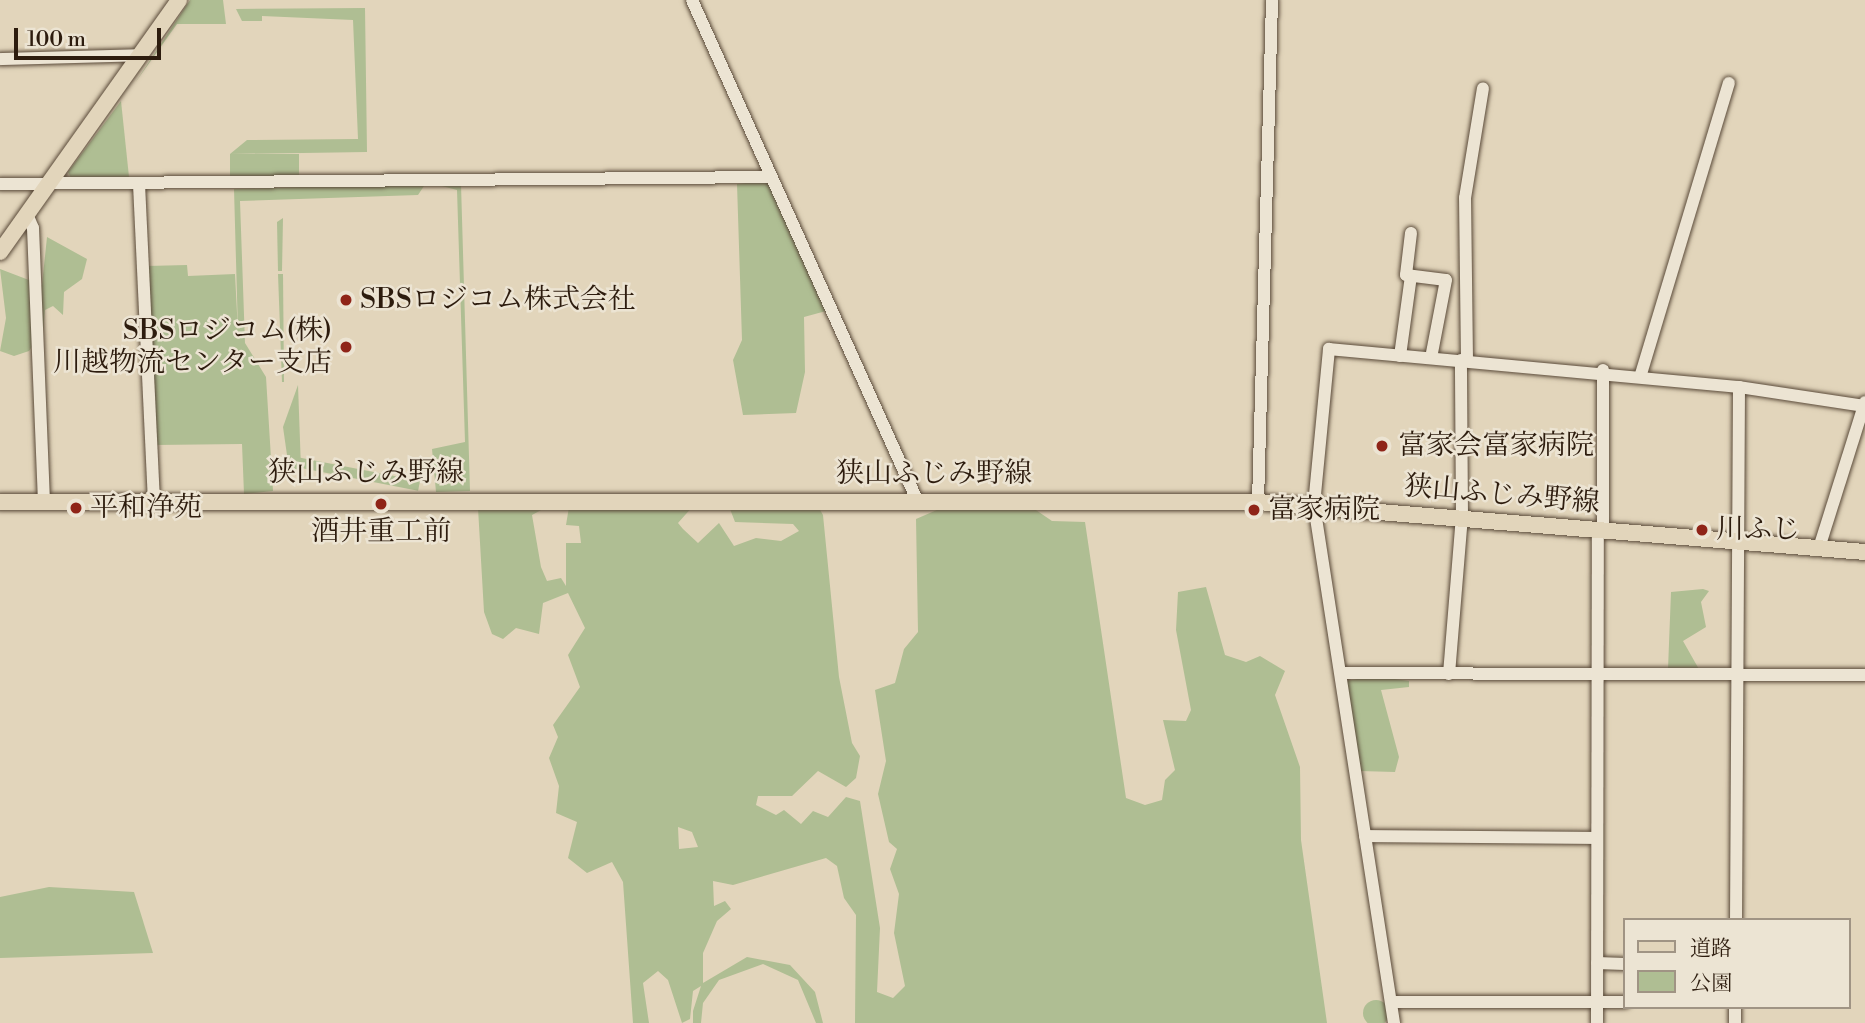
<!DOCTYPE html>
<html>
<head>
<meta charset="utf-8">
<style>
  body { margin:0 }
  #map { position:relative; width:1865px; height:1023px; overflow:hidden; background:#e2d5bb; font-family:"Libre Bodoni","Noto Serif JP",serif }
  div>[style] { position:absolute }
  .green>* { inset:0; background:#afbe93; transform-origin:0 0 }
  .round { border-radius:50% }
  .roads { filter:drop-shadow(0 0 2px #5a4a39) drop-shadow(0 0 2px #5a4a39) }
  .minor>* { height:12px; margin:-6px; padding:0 6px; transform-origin:6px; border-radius:6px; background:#ece4d3 }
  .major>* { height:16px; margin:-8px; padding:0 8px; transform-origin:8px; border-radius:8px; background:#e2d5bb }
  .dots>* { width:19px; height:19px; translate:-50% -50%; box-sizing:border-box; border:4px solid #ece4d3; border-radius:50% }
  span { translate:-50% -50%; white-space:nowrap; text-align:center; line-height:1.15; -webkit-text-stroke:5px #ece4d3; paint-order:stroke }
  .poi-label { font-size:28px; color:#2d1c0e }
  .left { translate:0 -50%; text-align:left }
  .right { translate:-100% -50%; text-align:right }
  .street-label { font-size:28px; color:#2d1c0e }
  .legend { position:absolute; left:1623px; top:918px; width:228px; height:91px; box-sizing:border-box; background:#ece4d3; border:2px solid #a09484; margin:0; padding:9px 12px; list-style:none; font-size:21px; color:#2d1c0e }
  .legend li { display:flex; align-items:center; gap:14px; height:35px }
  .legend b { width:35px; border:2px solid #a09484 }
  .scale { position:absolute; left:14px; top:28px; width:147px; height:32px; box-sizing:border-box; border:4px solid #2d1c0e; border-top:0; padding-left:9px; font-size:21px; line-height:24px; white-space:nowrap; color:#2d1c0e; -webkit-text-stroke:5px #ece4d3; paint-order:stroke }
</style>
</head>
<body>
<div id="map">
  <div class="green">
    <i style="clip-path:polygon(190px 0,223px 0,226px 24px,177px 24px,135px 83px)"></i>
    <i style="clip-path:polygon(365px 8px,367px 152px,230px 154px,247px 140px,358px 139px,353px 20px,262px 16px,262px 21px,242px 21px,236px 9px)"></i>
    <i style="clip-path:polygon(121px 101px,129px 177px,71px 178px,68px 172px)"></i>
    <i style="left:299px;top:154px;width:26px;height:69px;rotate:90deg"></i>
    <i style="clip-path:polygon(769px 180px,826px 311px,804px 317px,805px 372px,796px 413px,743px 415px,733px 360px,742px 340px,737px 184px)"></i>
    <i style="clip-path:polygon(426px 183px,418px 195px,240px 201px,245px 343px,266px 377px,273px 491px,244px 494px,242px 444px,155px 445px,147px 266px,187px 265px,188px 276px,235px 274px,238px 332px,234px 189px)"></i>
    <i style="clip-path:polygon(461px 184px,470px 491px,436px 492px,432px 449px,465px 442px,457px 190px,442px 186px)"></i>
    <i style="clip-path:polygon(283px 218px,282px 271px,278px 271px,277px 222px)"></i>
    <i style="clip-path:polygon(47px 237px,87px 259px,82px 279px,64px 292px,63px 315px,53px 306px,45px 310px,43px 331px,29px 351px,14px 356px,0 351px,6px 318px,0 269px,42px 285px)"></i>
    <i style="clip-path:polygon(278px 274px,283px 274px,284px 382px,282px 382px)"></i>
    <i style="clip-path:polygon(298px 385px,301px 469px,289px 469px,283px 427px)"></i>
    <i style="left:420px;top:481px;width:10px;height:131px;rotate:101deg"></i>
    <i style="clip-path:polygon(evenodd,694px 505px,678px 523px,683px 529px,698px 543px,719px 523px,734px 546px,756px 538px,781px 541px,799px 531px,793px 524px,735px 522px,730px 509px,819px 508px,823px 515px,839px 677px,852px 743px,860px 756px,856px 778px,846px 787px,818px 771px,792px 796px,758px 796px,756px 805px,776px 815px,784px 810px,801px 824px,813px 811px,828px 817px,846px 797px,860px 801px,880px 928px,877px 992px,893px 998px,905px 986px,894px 933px,899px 894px,890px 869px,897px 849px,889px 842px,878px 794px,886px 761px,875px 690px,895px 683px,904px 649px,918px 632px,916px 519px,946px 506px,1033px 508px,1052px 521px,1085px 522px,1126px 798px,1145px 805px,1162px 800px,1165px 780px,1175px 770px,1163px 720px,1186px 721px,1191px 710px,1176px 630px,1178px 592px,1206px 587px,1225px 655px,1246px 662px,1260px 656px,1285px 671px,1275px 695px,1300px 767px,1301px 840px,1327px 1023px,855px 1023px,856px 915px,844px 898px,837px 866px,826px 858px,733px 885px,713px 881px,714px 906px,725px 901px,731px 909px,717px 921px,703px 953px,703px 983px,747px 957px,790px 965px,815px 992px,823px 1023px,816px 1023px,798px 980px,763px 964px,719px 980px,703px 1003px,701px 1023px,693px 1023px,693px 1011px,701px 986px,693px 991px,690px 1019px,682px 1023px,668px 980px,658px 971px,643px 983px,649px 1023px,633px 1023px,623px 882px,612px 862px,587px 873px,568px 858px,577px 822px,556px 813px,559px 786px,549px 758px,558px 737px,553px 725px,580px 687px,568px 655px,585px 628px,568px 593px,543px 603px,539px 634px,516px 628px,503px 639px,492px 634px,484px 612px,478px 508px,543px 509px,532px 515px,541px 567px,547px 581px,561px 578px,566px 586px,566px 543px,581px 543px,579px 526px,566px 525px,569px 507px,694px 505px,678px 827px,692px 832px,698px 847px,679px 849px,678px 827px)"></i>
    <i style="clip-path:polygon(1703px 589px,1709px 591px,1701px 602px,1706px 627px,1683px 641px,1700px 671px,1668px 669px,1671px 592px)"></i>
    <i style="clip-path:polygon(1374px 676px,1409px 681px,1409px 687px,1381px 690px,1399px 757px,1395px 772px,1360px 771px,1346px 681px)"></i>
    <i style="clip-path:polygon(49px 887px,134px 892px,153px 953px,0 958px,0 897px)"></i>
    <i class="round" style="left:1363px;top:1000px;width:26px;height:26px"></i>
  </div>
  <div class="roads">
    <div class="minor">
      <i style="left:692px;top:0;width:548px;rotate:65.77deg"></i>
      <i style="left:0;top:59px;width:141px;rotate:-1.6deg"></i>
      <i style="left:0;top:184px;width:771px;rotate:-0.52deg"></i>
      <i style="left:139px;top:184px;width:316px;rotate:87.3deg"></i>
      <i style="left:27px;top:214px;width:15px;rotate:67deg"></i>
      <i style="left:33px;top:228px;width:274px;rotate:87.7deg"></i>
      <i style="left:1411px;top:233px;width:42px;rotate:96.8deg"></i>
      <i style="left:1406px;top:275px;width:40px;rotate:7.1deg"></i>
      <i style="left:1446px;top:280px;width:79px;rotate:100.9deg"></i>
      <i style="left:1400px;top:356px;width:81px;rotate:-82.2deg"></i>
      <i style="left:1467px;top:360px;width:162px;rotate:-90.7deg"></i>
      <i style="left:1465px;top:198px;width:111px;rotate:-80.7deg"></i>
      <i style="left:1641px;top:374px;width:304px;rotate:-73.2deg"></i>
      <i style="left:1739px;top:387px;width:126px;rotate:8.6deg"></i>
      <i style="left:1258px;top:502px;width:502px;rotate:-88.4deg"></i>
      <i style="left:1603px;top:530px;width:160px;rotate:-90deg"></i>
      <i style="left:1819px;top:548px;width:153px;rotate:-72.5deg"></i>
      <i style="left:1341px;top:673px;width:524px;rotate:0.22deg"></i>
      <i style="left:1449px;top:674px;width:158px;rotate:-85.3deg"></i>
      <i style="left:1462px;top:517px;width:157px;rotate:-90.4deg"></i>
      <i style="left:1365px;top:836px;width:231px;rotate:0.5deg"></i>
      <i style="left:1597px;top:963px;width:28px;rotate:2deg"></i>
      <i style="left:1391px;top:1002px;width:234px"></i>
      <i style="left:1394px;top:1023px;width:524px;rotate:-98.78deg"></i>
      <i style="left:1314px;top:505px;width:157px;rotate:-84.5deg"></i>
      <i style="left:1329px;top:349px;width:412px;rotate:5.3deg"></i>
      <i style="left:1739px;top:387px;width:533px;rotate:90.32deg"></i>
      <i style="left:1597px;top:1023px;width:494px;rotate:-89.9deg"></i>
      <i style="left:1735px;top:1023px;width:16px;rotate:-90deg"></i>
    </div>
    <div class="major">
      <i style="left:0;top:252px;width:309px;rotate:-54.6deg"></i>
      <i style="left:0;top:502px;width:1258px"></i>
      <i style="left:1258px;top:502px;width:609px;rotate:4.71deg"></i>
    </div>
  </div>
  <div class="dots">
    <i style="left:346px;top:300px;background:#8f2418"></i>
    <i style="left:346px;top:347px;background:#8f2418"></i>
    <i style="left:1382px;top:446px;background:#8f2418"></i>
    <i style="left:381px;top:504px;background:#8f2418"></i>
    <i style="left:76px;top:508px;background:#8f2418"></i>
    <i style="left:1254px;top:510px;background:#8f2418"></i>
    <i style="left:1702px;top:530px;background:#8f2418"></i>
  </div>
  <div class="poi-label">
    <span class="left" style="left:360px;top:300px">SBSロジコム株式会社</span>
    <span class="right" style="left:332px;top:347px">SBSロジコム(株)<br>川越物流センター支店</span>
    <span class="left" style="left:1398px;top:446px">富家会富家病院</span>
    <span class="left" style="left:90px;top:508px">平和浄苑</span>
    <span class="left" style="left:1268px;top:510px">富家病院</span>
    <span class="left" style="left:1716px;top:530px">川ふじ</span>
    <span style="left:381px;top:532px">酒井重工前</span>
  </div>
  <div class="street-label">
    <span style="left:366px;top:473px">狭山ふじみ野線</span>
    <span style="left:934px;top:474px">狭山ふじみ野線</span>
    <span style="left:1502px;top:495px;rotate:5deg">狭山ふじみ野線</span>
  </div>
  <ul class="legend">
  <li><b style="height:9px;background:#e2d5bb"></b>道路</li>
  <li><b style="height:19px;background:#afbe93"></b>公園</li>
  </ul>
  <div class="scale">100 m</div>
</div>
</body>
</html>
